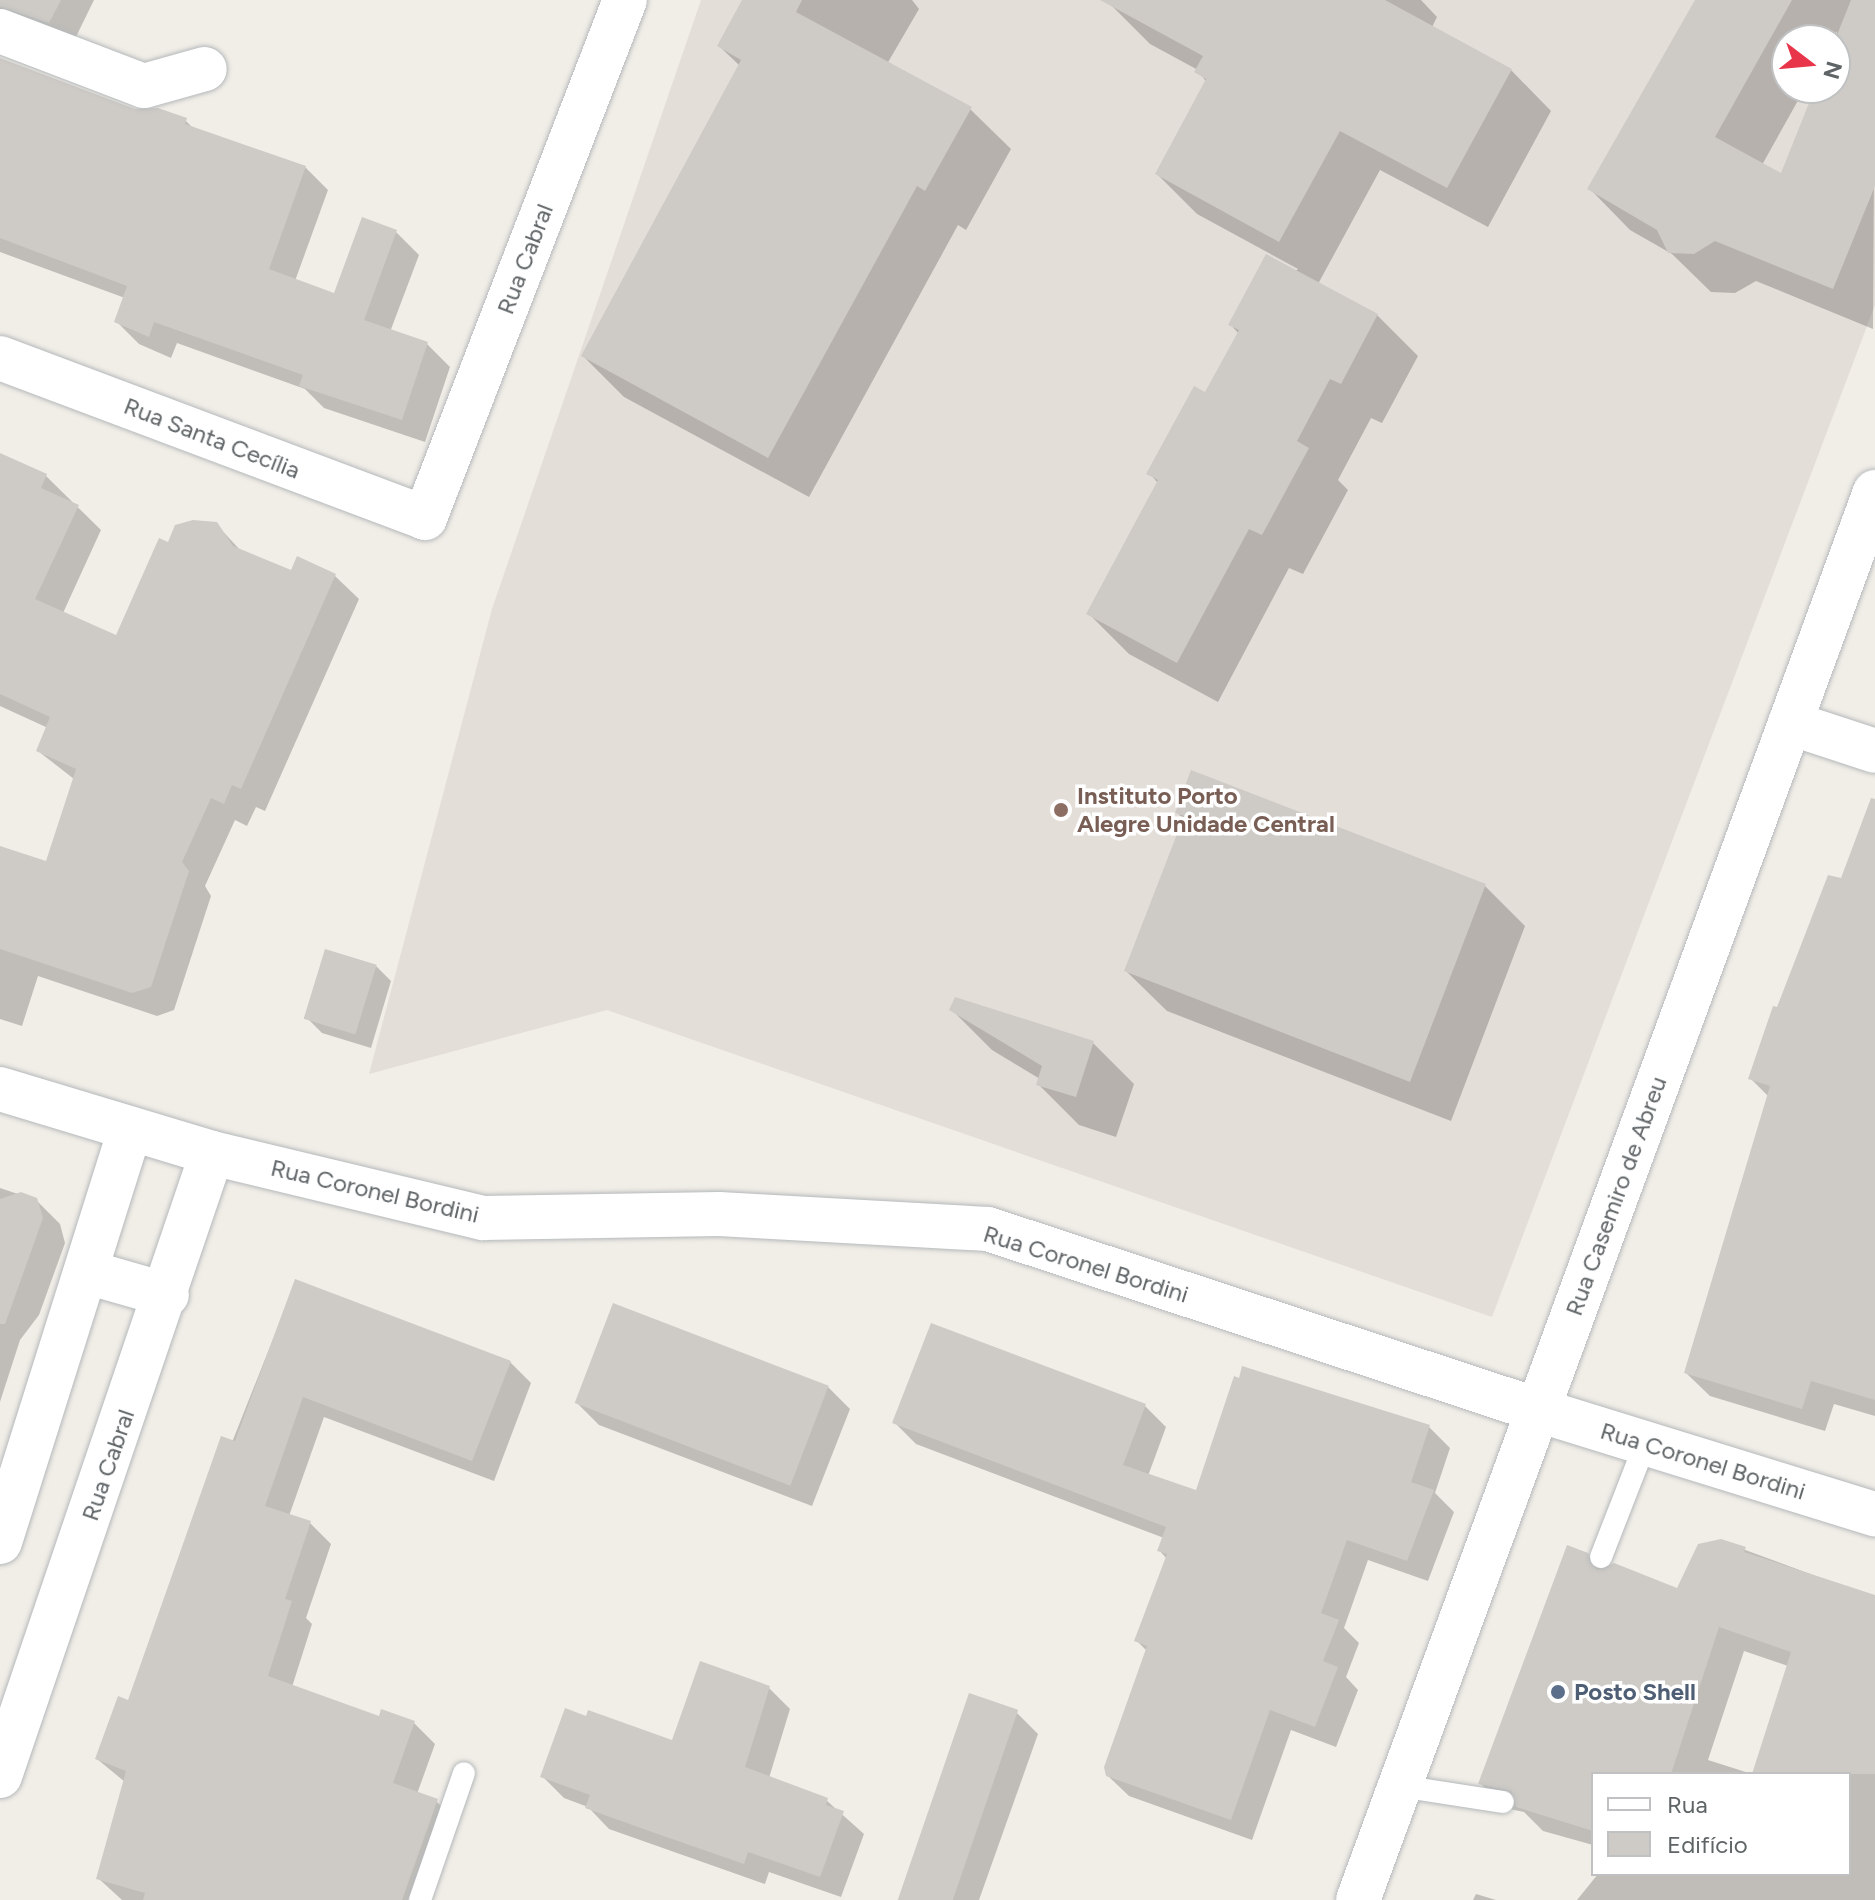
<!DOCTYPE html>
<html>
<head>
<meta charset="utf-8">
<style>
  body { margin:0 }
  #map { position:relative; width:1875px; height:1900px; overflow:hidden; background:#f1ede7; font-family:Figtree,sans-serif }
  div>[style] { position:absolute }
  .education>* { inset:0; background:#e4ded8 }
  .shadow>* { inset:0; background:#0003 }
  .building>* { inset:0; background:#cecac6; transform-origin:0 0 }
  .roads { filter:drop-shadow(0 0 2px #b4b9bb) drop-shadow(0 0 2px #b4b9bb) }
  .lane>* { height:22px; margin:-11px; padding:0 11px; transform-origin:11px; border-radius:11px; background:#fff }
  .street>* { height:44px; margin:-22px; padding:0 22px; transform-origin:22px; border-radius:22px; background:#fff }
  .secondary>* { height:44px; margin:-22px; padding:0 22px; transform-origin:22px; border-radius:22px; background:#fff }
  .dots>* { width:22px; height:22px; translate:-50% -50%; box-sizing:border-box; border:4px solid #fff; border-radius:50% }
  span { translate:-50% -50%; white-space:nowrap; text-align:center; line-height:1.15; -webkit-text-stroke:7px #fff; paint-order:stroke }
  .street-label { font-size:24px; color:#5f6467 }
  .education-label { font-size:24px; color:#785e54; font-weight:700 }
  .left { translate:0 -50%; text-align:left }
  .service-label { font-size:24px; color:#4e5e75; font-weight:700 }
  .legend { position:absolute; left:1591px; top:1772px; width:260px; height:104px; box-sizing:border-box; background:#fff; border:2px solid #bfc1c2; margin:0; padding:10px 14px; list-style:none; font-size:24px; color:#5f6467 }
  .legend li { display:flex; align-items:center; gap:16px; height:40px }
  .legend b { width:40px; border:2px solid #bfc1c2 }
  .north { position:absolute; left:1771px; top:24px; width:80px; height:80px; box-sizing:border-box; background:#fff; border:2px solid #bfc1c2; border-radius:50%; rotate:106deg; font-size:22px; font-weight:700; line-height:32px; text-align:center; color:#5f6467 }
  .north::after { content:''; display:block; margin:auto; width:28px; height:36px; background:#e9354a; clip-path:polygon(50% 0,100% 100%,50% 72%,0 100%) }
</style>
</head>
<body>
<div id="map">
  <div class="education">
    <i style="clip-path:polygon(evenodd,701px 0,1875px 0,1875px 305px,1492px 1317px,607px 1010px,369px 1074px,492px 609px,701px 0,1787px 40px,1835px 40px,1835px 88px,1787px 88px,1787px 40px)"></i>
  </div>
  <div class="shadow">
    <i style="clip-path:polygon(0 0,94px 0,72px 45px,0 51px)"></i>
    <i style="clip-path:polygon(743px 0,912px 0,919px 9px,887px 64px,970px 109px,1011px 149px,966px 230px,958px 225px,809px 497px,624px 397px,583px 356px,740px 66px,719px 46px)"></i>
    <i style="clip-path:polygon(1112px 0,1421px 0,1437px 17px,1432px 27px,1511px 70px,1551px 111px,1488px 227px,1380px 170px,1318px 284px,1377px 315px,1418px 356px,1382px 423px,1371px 418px,1338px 480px,1348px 490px,1303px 574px,1289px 568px,1218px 702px,1129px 654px,1089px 614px,1158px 483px,1149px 473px,1206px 395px,1239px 334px,1230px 324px,1298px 269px,1197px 214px,1157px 174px,1207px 83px,1198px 70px,1150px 44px,1110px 4px)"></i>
    <i style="clip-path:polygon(evenodd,1698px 0,1875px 0,1873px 329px,1756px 281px,1735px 293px,1711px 292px,1672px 254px,1630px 230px,1590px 189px,1698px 0,1837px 31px,1835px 88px,1818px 88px,1782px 176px,1762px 165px,1805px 88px,1787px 88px,1787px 40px,1832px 40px,1837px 31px)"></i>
    <i style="clip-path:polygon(0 60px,135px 111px,185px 120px,194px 129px,305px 167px,328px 190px,295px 281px,335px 295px,396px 232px,419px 255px,390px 332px,427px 344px,450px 367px,425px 442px,324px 408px,305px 389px,177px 343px,171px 358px,139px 344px,116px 321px,125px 298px,0 252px)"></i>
    <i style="clip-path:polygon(0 455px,46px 476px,101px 530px,63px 613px,117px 638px,169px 545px,216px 524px,242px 552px,292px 573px,335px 576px,359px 599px,265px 811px,256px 807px,247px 826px,235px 820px,205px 886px,211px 896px,174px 1010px,157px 1016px,38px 976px,22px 1026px,0 1019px,0 848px,47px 863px,74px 779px,38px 751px,48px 728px,0 706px)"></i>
    <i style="clip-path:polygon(1177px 812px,1485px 886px,1525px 926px,1451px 1121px,1167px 1011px,1126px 971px,1184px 820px)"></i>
    <i style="clip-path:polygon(1875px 847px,1875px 1416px,1834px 1404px,1825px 1431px,1710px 1396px,1686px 1373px,1769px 1097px,1751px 1079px,1843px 881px)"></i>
    <i style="clip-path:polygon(376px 966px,391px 981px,371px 1048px,322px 1033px,307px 1018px)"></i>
    <i style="clip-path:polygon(957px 999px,1093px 1043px,1134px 1084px,1116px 1137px,1079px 1125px,1038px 1084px,1040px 1079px,992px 1050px,952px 1010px)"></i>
    <i style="clip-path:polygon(0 1188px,36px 1200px,60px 1224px,65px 1243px,39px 1315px,20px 1340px,0 1402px)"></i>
    <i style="clip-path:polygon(296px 1281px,510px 1362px,531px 1383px,494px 1481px,324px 1417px,289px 1516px,310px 1523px,331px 1544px,306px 1618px,312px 1624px,292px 1687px,380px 1719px,382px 1711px,414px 1723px,435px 1744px,417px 1794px,436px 1801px,457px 1822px,430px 1900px,122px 1900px,98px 1878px,125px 1782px,97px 1759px,129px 1702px)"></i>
    <i style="clip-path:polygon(932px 1325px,1145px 1406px,1166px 1427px,1148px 1476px,1198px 1492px,1429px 1427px,1450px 1448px,1435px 1493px,1454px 1512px,1428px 1581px,1368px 1560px,1344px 1628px,1359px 1643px,1346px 1677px,1358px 1690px,1336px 1747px,1291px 1730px,1252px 1840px,1129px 1796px,1107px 1775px,1147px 1651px,1136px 1640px,1167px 1559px,1159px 1550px,1164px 1538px,916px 1444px,895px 1423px)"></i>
    <i style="clip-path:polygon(828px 1387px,850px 1409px,812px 1506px,599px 1425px,577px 1403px)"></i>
    <i style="clip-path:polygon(1721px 1541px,1875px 1598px,1875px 1900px,1577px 1900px,1598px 1874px,1849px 1874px,1849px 1774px,1754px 1774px,1788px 1666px,1744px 1651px,1708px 1760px,1752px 1774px,1593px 1774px,1593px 1845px,1543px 1831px,1524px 1812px,1505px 1808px,1480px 1783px,1587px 1554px,1602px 1570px,1678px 1590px)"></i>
    <i style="clip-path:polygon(769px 1688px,790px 1709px,769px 1778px,826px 1800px,864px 1834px,841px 1897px,769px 1872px,765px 1884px,609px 1829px,588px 1807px,564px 1798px,543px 1777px,673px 1742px)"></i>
    <i style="clip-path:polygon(1016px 1712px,1038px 1734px,979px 1900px,898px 1900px)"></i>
    <i style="clip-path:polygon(1476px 1894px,1496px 1900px,1473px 1900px)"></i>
  </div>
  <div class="building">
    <i style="clip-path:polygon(0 0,61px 0,49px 23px,0 7px)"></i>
    <i style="clip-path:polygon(742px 0,802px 0,796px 12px,972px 107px,925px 191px,917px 186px,768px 458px,581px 356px,741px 60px,717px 46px)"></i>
    <i style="clip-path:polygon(1100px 0,1385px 0,1512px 69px,1447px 188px,1340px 131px,1279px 242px,1155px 174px,1206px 79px,1194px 72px,1203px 56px)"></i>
    <i style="clip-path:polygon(1695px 0,1792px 0,1715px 137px,1781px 173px,1815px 88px,1835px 88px,1835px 40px,1851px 0,1875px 0,1875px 186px,1833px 289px,1715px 241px,1694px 254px,1668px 253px,1657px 230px,1587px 189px)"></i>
    <i style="clip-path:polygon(0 58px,135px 109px,158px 108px,187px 118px,185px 124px,306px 166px,269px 269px,334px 293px,362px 217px,397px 230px,364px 320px,428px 342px,402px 420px,299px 386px,303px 375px,154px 322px,149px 337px,114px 322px,127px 286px,0 238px)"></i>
    <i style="clip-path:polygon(1266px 254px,1378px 314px,1341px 384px,1330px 379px,1297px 441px,1309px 448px,1262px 535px,1249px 529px,1177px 663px,1086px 614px,1158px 480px,1146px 474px,1194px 386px,1205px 392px,1239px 330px,1228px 325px)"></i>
    <i style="clip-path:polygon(0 453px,47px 474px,41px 488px,79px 505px,35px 599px,116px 635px,159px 538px,168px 542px,175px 525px,193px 520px,217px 522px,233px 546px,291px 570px,297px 556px,336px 574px,241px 789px,232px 785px,224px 804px,211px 798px,182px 862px,189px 871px,151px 987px,132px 993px,0 949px,0 846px,46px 861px,76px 769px,36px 751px,50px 717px,0 694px)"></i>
    <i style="clip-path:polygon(1191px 770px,1486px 884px,1410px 1082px,1124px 971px,1184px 816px,1175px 813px)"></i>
    <i style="clip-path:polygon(1871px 798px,1875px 799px,1875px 1400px,1811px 1381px,1802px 1409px,1684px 1373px,1770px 1086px,1748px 1079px,1773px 1006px,1777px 1007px,1828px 875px,1841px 878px)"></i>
    <i style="left:325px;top:949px;width:54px;height:73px;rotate:17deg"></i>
    <i style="clip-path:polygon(955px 997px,1094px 1041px,1076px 1097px,1036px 1085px,1042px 1066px,949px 1010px)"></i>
    <i style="clip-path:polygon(21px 1192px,37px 1198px,43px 1218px,5px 1324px,0 1324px,0 1199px)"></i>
    <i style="clip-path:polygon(295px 1279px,511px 1361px,472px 1461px,303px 1397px,265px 1506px,311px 1521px,285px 1599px,292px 1601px,268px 1676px,379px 1716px,381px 1709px,415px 1721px,393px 1783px,438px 1799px,402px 1900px,143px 1900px,145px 1893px,96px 1879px,126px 1771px,95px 1759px,118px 1696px,128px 1700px,221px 1436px,235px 1441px)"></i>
    <i style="left:613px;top:1303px;width:231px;height:107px;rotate:21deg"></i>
    <i style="clip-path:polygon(931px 1323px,1146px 1404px,1123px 1465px,1196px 1490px,1234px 1376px,1239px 1378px,1242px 1366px,1430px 1425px,1411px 1482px,1434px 1490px,1407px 1561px,1347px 1540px,1321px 1613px,1339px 1620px,1323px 1661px,1338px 1667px,1315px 1727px,1270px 1710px,1231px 1820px,1106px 1776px,1104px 1767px,1147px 1646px,1134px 1641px,1167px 1554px,1157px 1551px,1166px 1527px,892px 1423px)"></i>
    <i style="clip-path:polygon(1721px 1539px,1746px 1547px,1744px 1552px,1875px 1595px,1875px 1774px,1752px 1774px,1791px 1652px,1719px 1627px,1671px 1774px,1593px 1774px,1593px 1831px,1516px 1807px,1511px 1791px,1478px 1784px,1567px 1545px,1588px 1553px,1597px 1570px,1614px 1563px,1677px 1588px,1698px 1544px)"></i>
    <i style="clip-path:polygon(700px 1661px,770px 1686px,745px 1767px,828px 1798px,826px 1805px,844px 1811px,820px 1877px,748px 1852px,744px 1864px,652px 1832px,585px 1808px,590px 1795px,540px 1777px,565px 1708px,586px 1716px,588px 1710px,672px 1740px)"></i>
    <i style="left:969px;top:1693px;width:52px;height:220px;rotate:19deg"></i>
  </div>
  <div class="roads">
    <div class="lane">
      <i style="left:1601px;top:1557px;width:121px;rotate:-68.7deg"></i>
      <i style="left:1400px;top:1786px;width:104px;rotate:8.8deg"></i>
      <i style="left:420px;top:1900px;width:134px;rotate:-70.9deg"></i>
    </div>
    <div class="street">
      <i style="left:0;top:31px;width:154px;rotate:20.9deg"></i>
      <i style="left:144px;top:86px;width:63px;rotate:-15.6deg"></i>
      <i style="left:0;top:358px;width:454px;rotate:20.6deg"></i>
      <i style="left:425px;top:518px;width:555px;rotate:-68.89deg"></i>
      <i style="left:87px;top:1272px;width:83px;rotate:16deg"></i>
      <i style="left:1538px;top:1410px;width:353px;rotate:17.2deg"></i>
      <i style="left:0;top:1542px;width:433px;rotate:-72.5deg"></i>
      <i style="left:0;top:1776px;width:658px;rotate:-71.21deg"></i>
    </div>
    <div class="secondary">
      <i style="left:1790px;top:723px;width:89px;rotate:18.2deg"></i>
      <i style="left:0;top:1089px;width:221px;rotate:16.8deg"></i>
      <i style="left:212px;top:1153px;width:279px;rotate:13.5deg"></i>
      <i style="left:483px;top:1218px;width:236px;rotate:-1deg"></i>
      <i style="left:719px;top:1214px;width:269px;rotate:3.2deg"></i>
      <i style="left:988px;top:1229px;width:579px;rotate:18.22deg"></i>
      <i style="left:1358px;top:1900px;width:1500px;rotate:-69.84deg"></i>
    </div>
  </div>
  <div class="dots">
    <i style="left:1061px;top:810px;background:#8d6e63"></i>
    <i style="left:1558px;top:1692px;background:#5c6f8a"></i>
  </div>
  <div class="street-label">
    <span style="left:525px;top:259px;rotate:-69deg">Rua Cabral</span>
    <span style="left:212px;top:438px;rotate:21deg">Rua Santa Cecília</span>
    <span style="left:375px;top:1191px;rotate:13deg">Rua Coronel Bordini</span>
    <span style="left:1616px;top:1196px;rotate:-70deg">Rua Casemiro de Abreu</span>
    <span style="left:1086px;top:1264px;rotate:17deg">Rua Coronel Bordini</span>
    <span style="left:1703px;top:1461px;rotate:17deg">Rua Coronel Bordini</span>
    <span style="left:108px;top:1465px;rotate:-71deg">Rua Cabral</span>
  </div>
  <div class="education-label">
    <span class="left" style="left:1077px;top:810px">Instituto Porto<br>Alegre Unidade Central</span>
  </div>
  <div class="service-label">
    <span class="left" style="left:1574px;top:1692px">Posto Shell</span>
  </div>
  <ul class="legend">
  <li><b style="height:10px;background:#fff"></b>Rua</li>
  <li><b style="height:22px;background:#cecac6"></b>Edifício</li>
  </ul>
  <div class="north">N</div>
</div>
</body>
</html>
